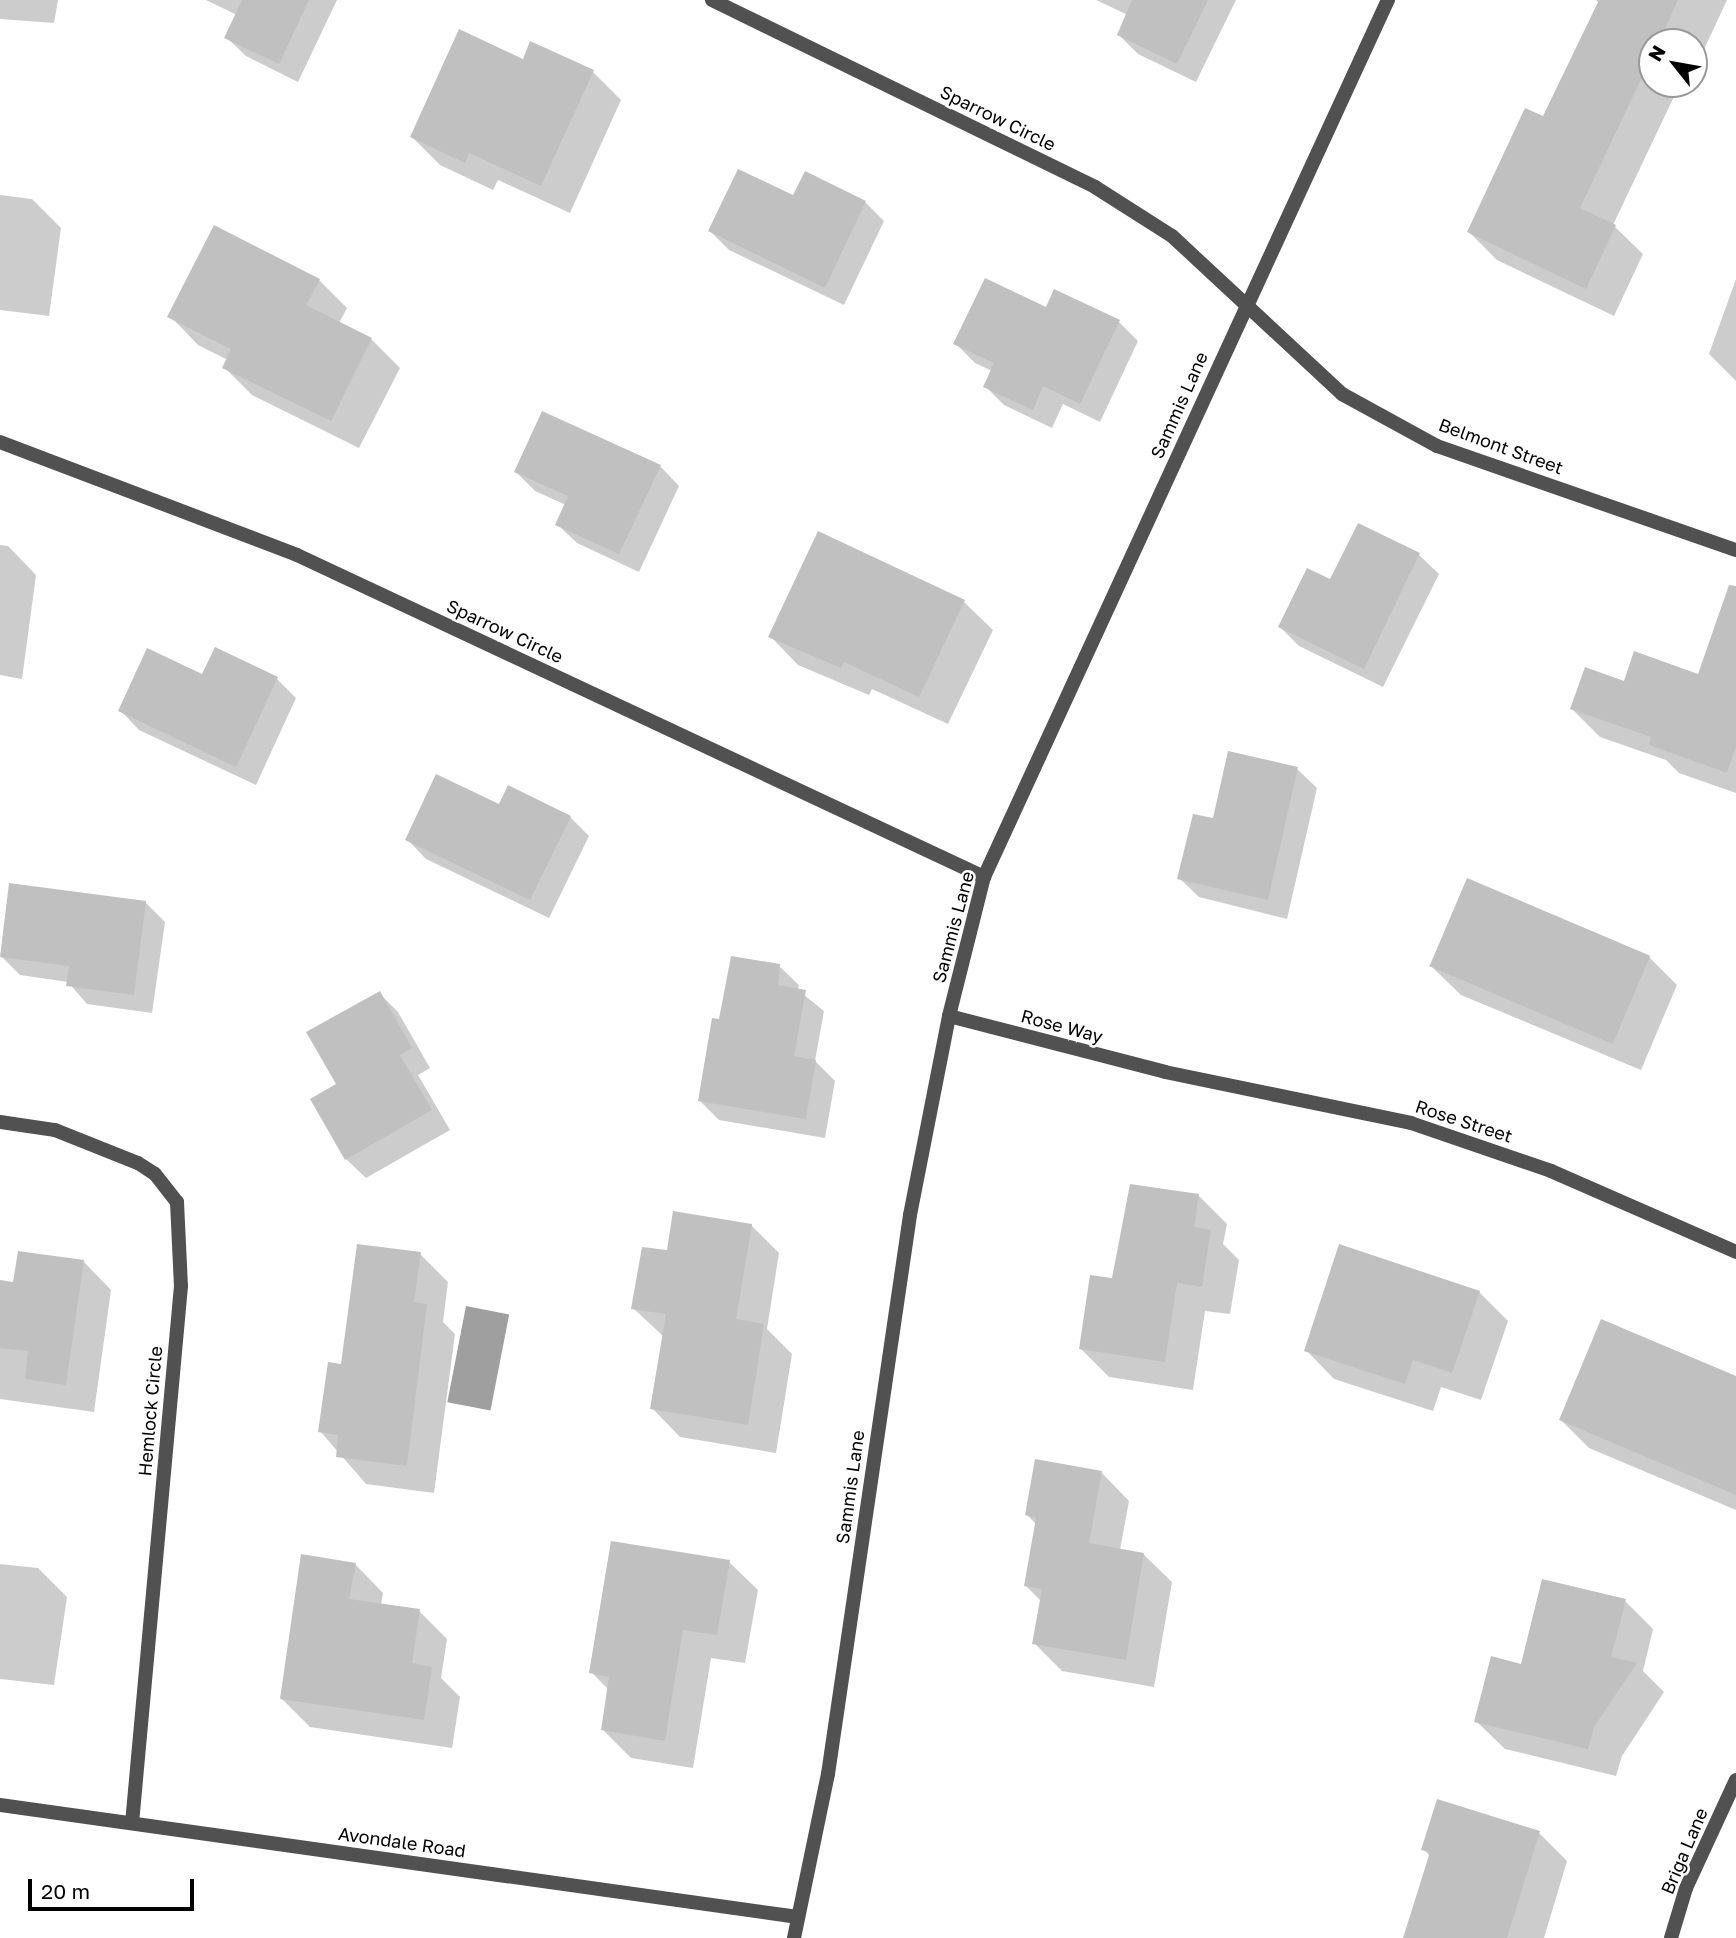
<!DOCTYPE html>
<html>
<head>
<meta charset="utf-8">
<style>
  body { margin:0 }
  #map { position:relative; width:1736px; height:1938px; overflow:hidden; background:#fff; font-family:"Golos Text",sans-serif }
  div>[style] { position:absolute }
  .water>* { inset:0; background:#9f9f9f; transform-origin:0 0 }
  .shadow>* { inset:0; background:#0003 }
  .building>* { inset:0; background:#c0c0c0; transform-origin:0 0 }
  .street>* { height:14px; margin:-7px; padding:0 7px; transform-origin:7px; border-radius:7px; background:#515151 }
  span { translate:-50% -50%; white-space:nowrap; text-align:center; line-height:1.15; -webkit-text-stroke:5px #fff; paint-order:stroke }
  .street-label { font-size:18px; color:#000 }
  .north { position:absolute; left:1638px; top:28px; width:70px; height:70px; box-sizing:border-box; background:#fff; border:2px solid #999; border-radius:50%; rotate:301deg; font-size:19px; font-weight:700; line-height:28px; text-align:center; color:#000 }
  .north::after { content:''; display:block; margin:auto; width:24px; height:32px; background:#000; clip-path:polygon(50% 0,100% 100%,50% 72%,0 100%) }
  .scale { position:absolute; left:28px; top:1879px; width:166px; height:32px; box-sizing:border-box; border:4px solid #000; border-top:0; padding-left:9px; font-size:21px; line-height:24px; white-space:nowrap; color:#000; -webkit-text-stroke:5px #fff; paint-order:stroke }
</style>
</head>
<body>
<div id="map">
  <div class="water">
    <i style="left:466px;top:1306px;width:44px;height:98px;rotate:11deg"></i>
  </div>
  <div class="shadow">
    <i style="clip-path:polygon(0 0,58px 0,54px 23px,0 19px)"></i>
    <i style="clip-path:polygon(206px 0,337px 0,298px 82px,246px 56px,226px 37px,237px 15px)"></i>
    <i style="clip-path:polygon(1096px 0,1236px 0,1196px 82px,1138px 54px,1119px 35px,1128px 15px)"></i>
    <i style="clip-path:polygon(1596px 0,1727px 0,1701px 56px,1694px 54px,1694px 42px,1652px 42px,1652px 84px,1680px 84px,1613px 225px,1643px 254px,1614px 316px,1497px 260px,1469px 232px,1544px 118px,1599px 3px)"></i>
    <i style="clip-path:polygon(524px 61px,593px 72px,621px 100px,570px 213px,498px 180px,493px 190px,440px 165px,412px 137px)"></i>
    <i style="clip-path:polygon(0 195px,32px 199px,61px 228px,49px 316px,0 310px)"></i>
    <i style="clip-path:polygon(794px 197px,865px 202px,884px 221px,844px 305px,729px 250px,710px 231px)"></i>
    <i style="clip-path:polygon(1736px 279px,1736px 381px,1709px 354px)"></i>
    <i style="clip-path:polygon(319px 280px,347px 308px,339px 323px,371px 339px,400px 368px,359px 448px,252px 395px,224px 367px,228px 360px,198px 345px,170px 316px)"></i>
    <i style="clip-path:polygon(1047px 309px,1119px 322px,1138px 341px,1100px 422px,1063px 404px,1052px 428px,1004px 405px,985px 386px,992px 371px,975px 363px,956px 344px)"></i>
    <i style="clip-path:polygon(660px 466px,679px 486px,639px 572px,577px 543px,557px 524px,566px 505px,535px 491px,516px 472px)"></i>
    <i style="clip-path:polygon(1359px 525px,1419px 555px,1439px 574px,1383px 687px,1299px 646px,1280px 627px,1331px 581px)"></i>
    <i style="clip-path:polygon(819px 533px,964px 602px,993px 630px,948px 724px,872px 689px,869px 695px,798px 665px,770px 636px)"></i>
    <i style="clip-path:polygon(0 545px,8px 546px,36px 575px,22px 679px,0 675px)"></i>
    <i style="clip-path:polygon(215px 649px,277px 679px,296px 698px,256px 785px,139px 730px,120px 710px,203px 676px)"></i>
    <i style="clip-path:polygon(1736px 660px,1736px 793px,1679px 773px,1666px 760px,1600px 737px,1572px 709px,1625px 683px,1699px 676px)"></i>
    <i style="clip-path:polygon(1297px 769px,1317px 788px,1287px 919px,1199px 897px,1179px 878px)"></i>
    <i style="clip-path:polygon(500px 807px,570px 817px,589px 836px,549px 918px,426px 859px,407px 839px)"></i>
    <i style="clip-path:polygon(145px 902px,165px 922px,152px 1013px,87px 1004px,68px 982px,20px 975px,1px 956px)"></i>
    <i style="clip-path:polygon(1649px 957px,1677px 985px,1641px 1070px,1461px 995px,1432px 967px)"></i>
    <i style="clip-path:polygon(779px 966px,799px 985px,798px 990px,824px 1011px,815px 1061px,835px 1081px,825px 1138px,719px 1120px,700px 1101px,721px 1021px)"></i>
    <i style="clip-path:polygon(379px 993px,398px 1012px,430px 1068px,418px 1075px,450px 1130px,366px 1178px,346px 1159px,338px 1084px)"></i>
    <i style="clip-path:polygon(1198px 1195px,1227px 1224px,1223px 1244px,1239px 1260px,1230px 1314px,1205px 1311px,1193px 1390px,1109px 1377px,1081px 1349px)"></i>
    <i style="clip-path:polygon(751px 1225px,779px 1253px,767px 1329px,792px 1354px,776px 1453px,680px 1437px,652px 1408px,664px 1337px,633px 1308px,668px 1252px)"></i>
    <i style="clip-path:polygon(420px 1254px,448px 1282px,443px 1322px,455px 1334px,434px 1493px,366px 1484px,320px 1431px)"></i>
    <i style="clip-path:polygon(83px 1261px,111px 1290px,94px 1412px,0 1399px,0 1281px,15px 1284px)"></i>
    <i style="clip-path:polygon(1479px 1292px,1508px 1321px,1481px 1400px,1441px 1387px,1433px 1411px,1334px 1379px,1306px 1350px)"></i>
    <i style="clip-path:polygon(1736px 1378px,1736px 1510px,1589px 1448px,1561px 1420px)"></i>
    <i style="clip-path:polygon(1101px 1472px,1129px 1501px,1120px 1550px,1143px 1554px,1172px 1582px,1154px 1687px,1062px 1671px,1034px 1643px,1041px 1601px,1026px 1586px,1036px 1524px,1027px 1515px)"></i>
    <i style="clip-path:polygon(729px 1562px,758px 1590px,745px 1663px,711px 1658px,693px 1768px,631px 1758px,603px 1730px,609px 1690px,591px 1672px)"></i>
    <i style="clip-path:polygon(0 1564px,38px 1568px,67px 1597px,54px 1685px,0 1679px)"></i>
    <i style="clip-path:polygon(355px 1564px,383px 1593px,381px 1605px,419px 1611px,447px 1639px,441px 1678px,460px 1697px,452px 1748px,310px 1727px,281px 1698px)"></i>
    <i style="clip-path:polygon(1625px 1601px,1653px 1629px,1643px 1671px,1664px 1692px,1622px 1756px,1616px 1776px,1505px 1749px,1476px 1721px,1522px 1666px)"></i>
    <i style="clip-path:polygon(1539px 1833px,1567px 1861px,1544px 1938px,1405px 1938px,1430px 1856px,1423px 1849px)"></i>
  </div>
  <div class="building">
    <i style="clip-path:polygon(242px 0,309px 0,279px 64px,224px 38px)"></i>
    <i style="clip-path:polygon(1132px 0,1208px 0,1177px 64px,1117px 35px)"></i>
    <i style="clip-path:polygon(1599px 0,1678px 0,1659px 42px,1652px 42px,1652px 56px,1580px 208px,1616px 225px,1586px 289px,1467px 232px,1525px 108px,1543px 116px)"></i>
    <i style="clip-path:polygon(459px 29px,523px 59px,530px 41px,594px 70px,541px 186px,469px 153px,465px 163px,410px 137px)"></i>
    <i style="clip-path:polygon(738px 169px,793px 195px,805px 171px,866px 201px,825px 288px,708px 231px)"></i>
    <i style="clip-path:polygon(214px 225px,320px 279px,306px 305px,372px 338px,331px 421px,222px 368px,231px 349px,167px 317px)"></i>
    <i style="clip-path:polygon(985px 278px,1046px 307px,1054px 289px,1120px 320px,1080px 404px,1043px 386px,1033px 410px,983px 387px,994px 363px,953px 344px)"></i>
    <i style="clip-path:polygon(542px 411px,661px 465px,619px 554px,555px 525px,568px 496px,514px 472px)"></i>
    <i style="clip-path:polygon(1358px 523px,1420px 553px,1364px 669px,1278px 627px,1307px 568px,1330px 579px)"></i>
    <i style="clip-path:polygon(818px 531px,965px 600px,919px 697px,844px 662px,841px 668px,768px 637px)"></i>
    <i style="clip-path:polygon(1729px 585px,1736px 586px,1736px 747px,1727px 773px,1649px 745px,1651px 737px,1570px 709px,1585px 667px,1624px 681px,1634px 651px,1698px 674px)"></i>
    <i style="clip-path:polygon(215px 647px,278px 677px,236px 767px,118px 711px,147px 648px,202px 674px)"></i>
    <i style="clip-path:polygon(1228px 751px,1298px 767px,1268px 900px,1177px 879px,1193px 814px,1213px 818px)"></i>
    <i style="clip-path:polygon(436px 774px,499px 804px,508px 785px,571px 816px,530px 900px,405px 840px)"></i>
    <i style="left:1467px;top:878px;width:199px;height:96px;rotate:23deg"></i>
    <i style="clip-path:polygon(9px 883px,146px 901px,134px 995px,66px 986px,69px 966px,0 957px)"></i>
    <i style="clip-path:polygon(731px 956px,780px 964px,778px 985px,806px 990px,794px 1056px,816px 1060px,806px 1119px,698px 1101px,712px 1018px,719px 1019px)"></i>
    <i style="clip-path:polygon(380px 991px,412px 1048px,400px 1055px,432px 1110px,345px 1160px,310px 1099px,336px 1084px,306px 1032px)"></i>
    <i style="clip-path:polygon(1130px 1184px,1199px 1194px,1194px 1227px,1211px 1230px,1202px 1287px,1177px 1283px,1165px 1362px,1079px 1349px,1090px 1275px,1112px 1278px)"></i>
    <i style="clip-path:polygon(673px 1211px,752px 1224px,736px 1319px,764px 1324px,748px 1425px,650px 1409px,666px 1314px,631px 1309px,642px 1247px,667px 1250px)"></i>
    <i style="clip-path:polygon(357px 1244px,421px 1252px,414px 1302px,427px 1304px,407px 1466px,336px 1457px,338px 1435px,318px 1432px,328px 1362px,341px 1364px)"></i>
    <i style="clip-path:polygon(1339px 1244px,1480px 1291px,1452px 1373px,1413px 1360px,1405px 1384px,1304px 1351px)"></i>
    <i style="clip-path:polygon(18px 1251px,84px 1260px,66px 1385px,25px 1379px,28px 1351px,0 1348px,0 1280px,13px 1282px)"></i>
    <i style="clip-path:polygon(1601px 1319px,1736px 1376px,1736px 1495px,1559px 1420px)"></i>
    <i style="clip-path:polygon(1035px 1459px,1102px 1471px,1089px 1543px,1144px 1553px,1126px 1660px,1032px 1644px,1042px 1589px,1024px 1586px,1036px 1518px,1025px 1515px)"></i>
    <i style="clip-path:polygon(611px 1541px,730px 1560px,717px 1635px,683px 1630px,665px 1741px,601px 1730px,609px 1677px,589px 1673px)"></i>
    <i style="clip-path:polygon(301px 1554px,356px 1563px,349px 1599px,420px 1609px,412px 1663px,432px 1667px,424px 1720px,280px 1699px)"></i>
    <i style="clip-path:polygon(1542px 1579px,1626px 1599px,1611px 1657px,1637px 1663px,1594px 1727px,1588px 1749px,1474px 1722px,1491px 1656px,1521px 1664px)"></i>
    <i style="clip-path:polygon(1437px 1799px,1540px 1831px,1507px 1938px,1403px 1938px,1430px 1852px,1421px 1850px)"></i>
  </div>
  <div class="street">
    <i style="left:712px;top:0;width:426px;rotate:26deg"></i>
    <i style="left:1095px;top:187px;width:91px;rotate:32.5deg"></i>
    <i style="left:1172px;top:236px;width:232px;rotate:42.9deg"></i>
    <i style="left:1342px;top:394px;width:108px;rotate:28.7deg"></i>
    <i style="left:1437px;top:446px;width:317px;rotate:19.2deg"></i>
    <i style="left:0;top:442px;width:318px;rotate:20.8deg"></i>
    <i style="left:297px;top:555px;width:759px;rotate:25.11deg"></i>
    <i style="left:949px;top:1016px;width:223px;rotate:14.5deg"></i>
    <i style="left:1165px;top:1072px;width:251px;rotate:11.7deg"></i>
    <i style="left:1411px;top:1123px;width:148px;rotate:18.9deg"></i>
    <i style="left:1551px;top:1171px;width:202px;rotate:23.6deg"></i>
    <i style="left:0;top:1122px;width:56px;rotate:8.3deg"></i>
    <i style="left:55px;top:1130px;width:89px;rotate:21.7deg"></i>
    <i style="left:138px;top:1163px;width:20px;rotate:33deg"></i>
    <i style="left:155px;top:1174px;width:36px;rotate:52deg"></i>
    <i style="left:177px;top:1202px;width:84px;rotate:87.3deg"></i>
    <i style="left:181px;top:1286px;width:539px;rotate:95.21deg"></i>
    <i style="left:0;top:1805px;width:806px;rotate:7.99deg"></i>
    <i style="left:794px;top:1938px;width:167px;rotate:-78.3deg"></i>
    <i style="left:828px;top:1774px;width:565px;rotate:-81.65deg"></i>
    <i style="left:910px;top:1215px;width:203px;rotate:-78.9deg"></i>
    <i style="left:949px;top:1016px;width:143px;rotate:-75.9deg"></i>
    <i style="left:984px;top:877px;width:966px;rotate:-65.27deg"></i>
    <i style="left:1671px;top:1938px;width:52px;rotate:-73.3deg"></i>
    <i style="left:1686px;top:1888px;width:119px;rotate:-65.2deg"></i>
  </div>
  <div class="street-label">
    <span style="left:998px;top:118px;rotate:26deg">Sparrow Circle</span>
    <span style="left:1179px;top:405px;rotate:-66deg">Sammis Lane</span>
    <span style="left:1501px;top:446px;rotate:20deg">Belmont Street</span>
    <span style="left:505px;top:631px;rotate:25deg">Sparrow Circle</span>
    <span style="left:953px;top:927px;rotate:-75deg">Sammis Lane</span>
    <span style="left:1062px;top:1026px;rotate:15deg">Rose Way</span>
    <span style="left:1464px;top:1121px;rotate:18deg">Rose Street</span>
    <span style="left:150px;top:1411px;rotate:-85deg">Hemlock Circle</span>
    <span style="left:850px;top:1487px;rotate:-82deg">Sammis Lane</span>
    <span style="left:402px;top:1842px;rotate:8deg">Avondale Road</span>
    <span style="left:1684px;top:1851px;rotate:-67deg">Briga Lane</span>
  </div>
  <div class="north">N</div>
  <div class="scale">20 m</div>
</div>
</body>
</html>
